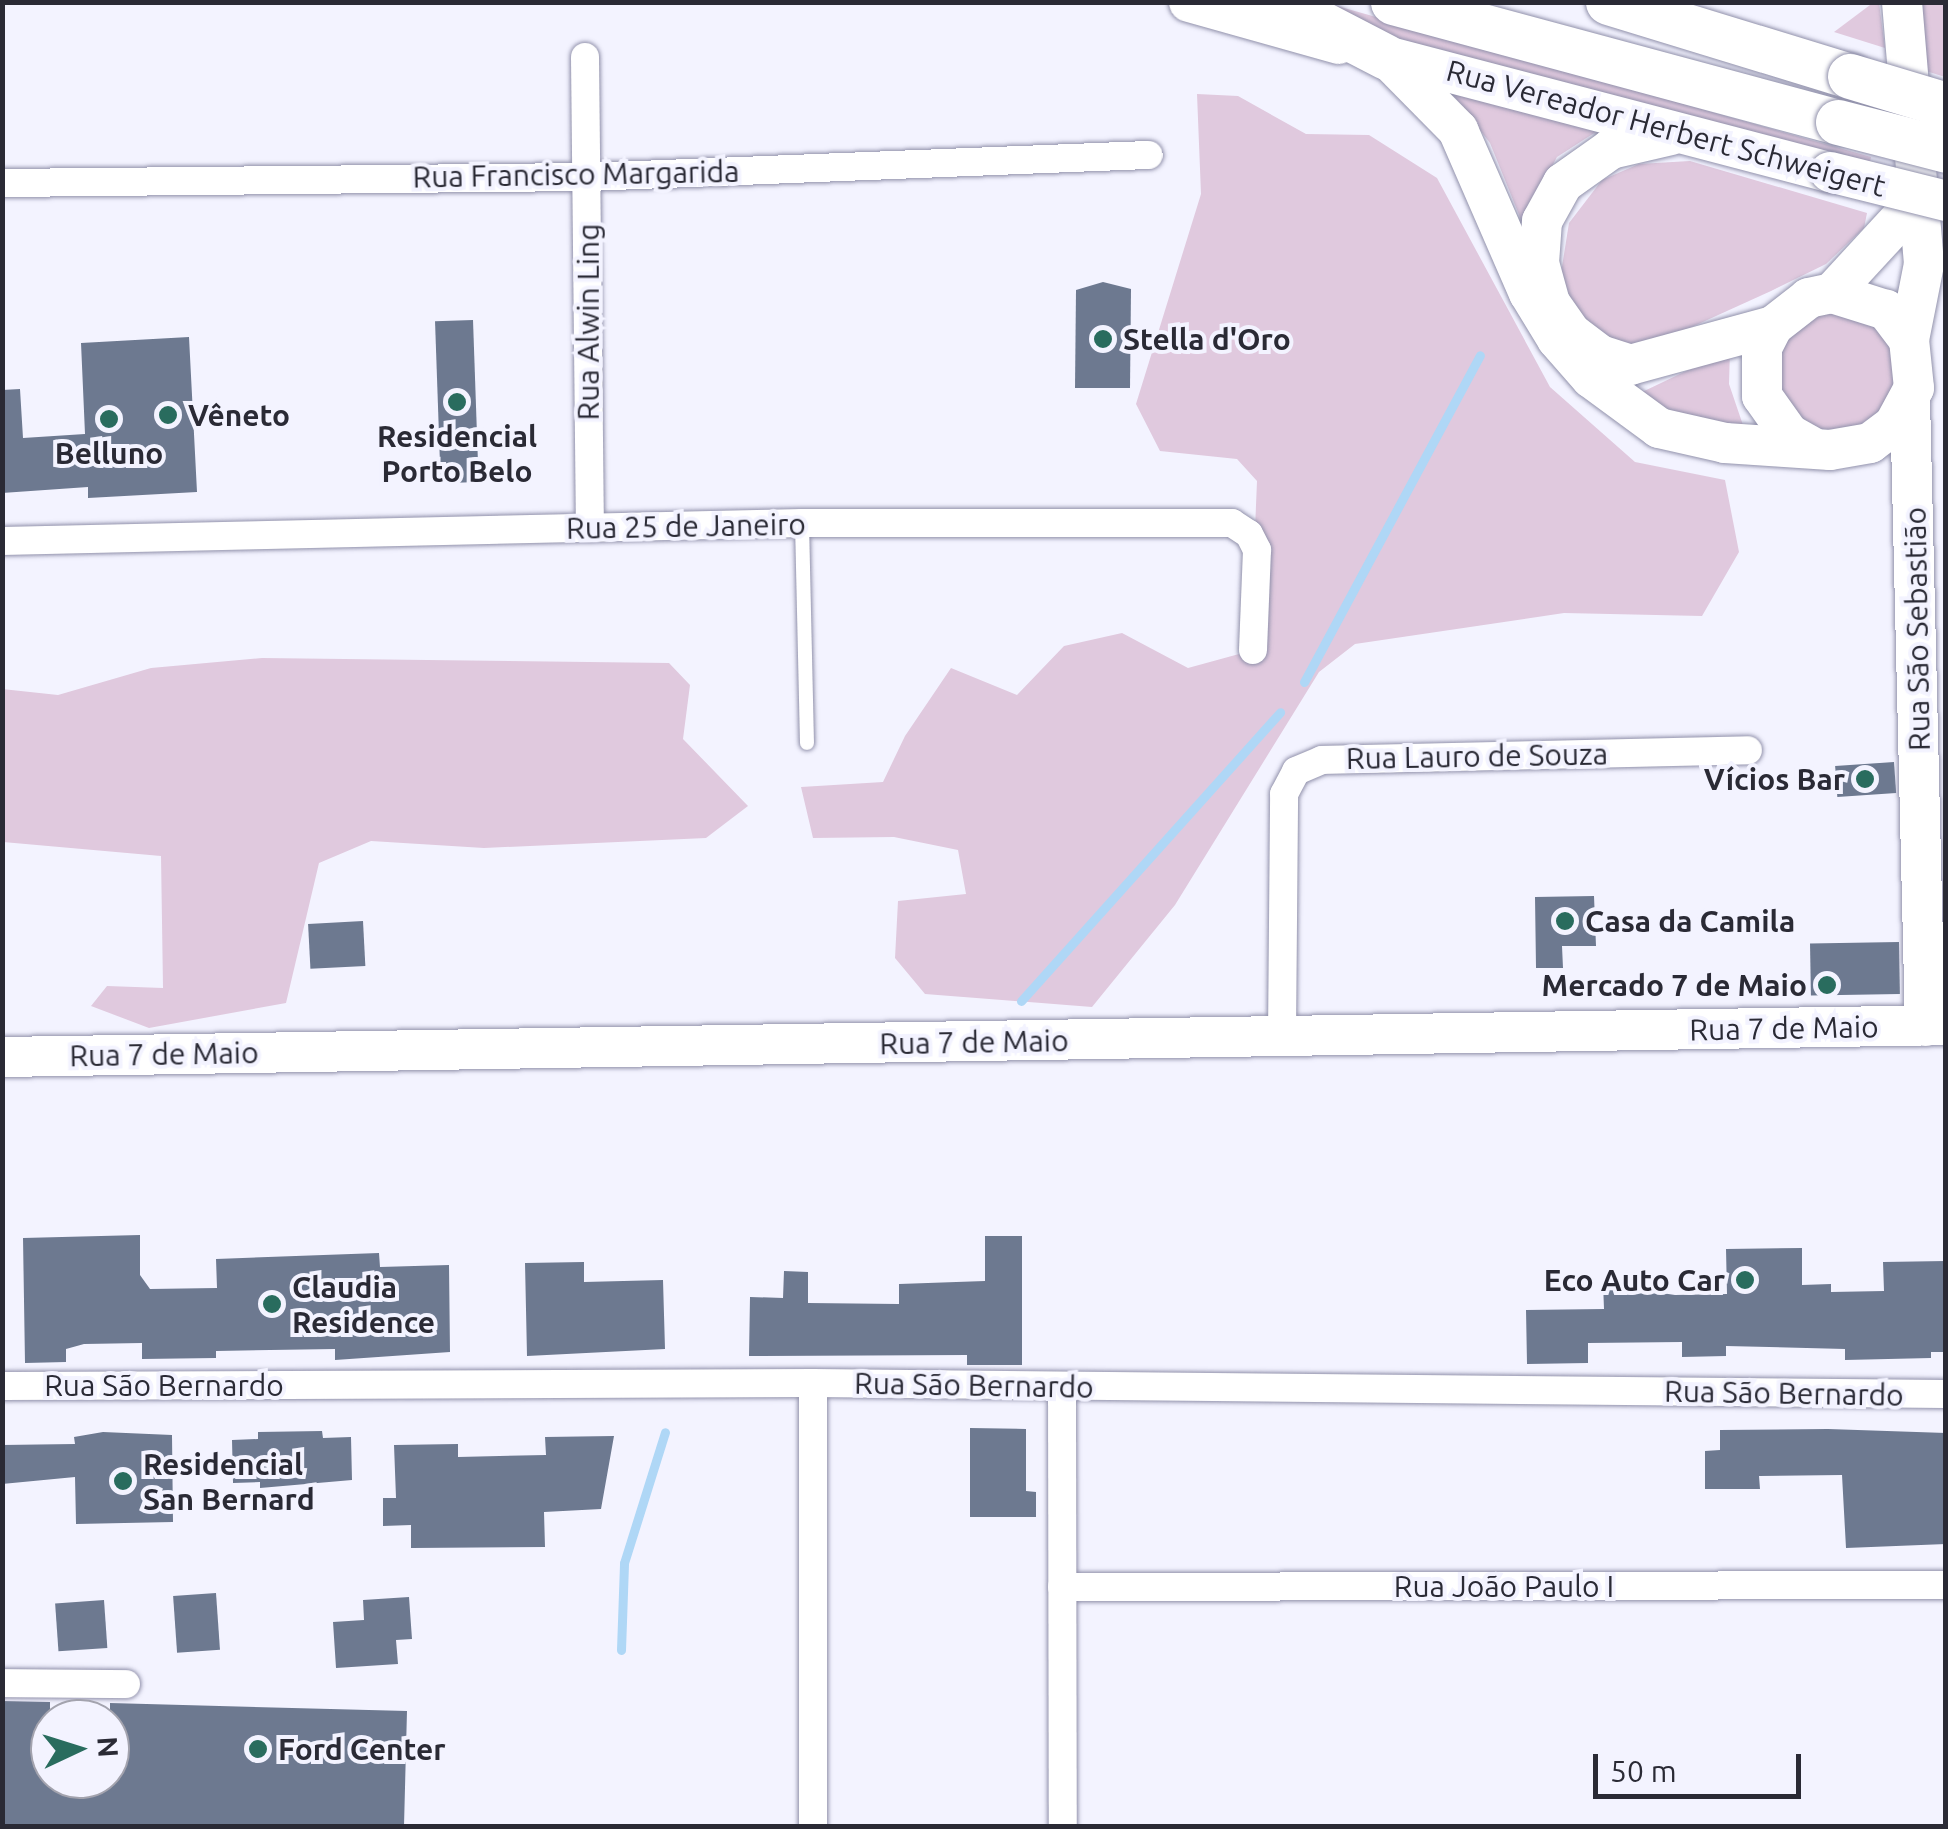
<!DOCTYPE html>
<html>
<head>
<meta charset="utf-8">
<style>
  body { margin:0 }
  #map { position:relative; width:1948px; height:1829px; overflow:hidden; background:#f3f3ff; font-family:Ubuntu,sans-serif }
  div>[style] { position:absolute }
  .green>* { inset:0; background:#e0c9de }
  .round { border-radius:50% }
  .stream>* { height:9px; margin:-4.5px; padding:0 4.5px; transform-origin:4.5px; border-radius:4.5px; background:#afd7f6 }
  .building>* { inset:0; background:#6d7990; transform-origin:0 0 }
  .roads { filter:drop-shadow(0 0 2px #9191ab) drop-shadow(0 0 2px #9191ab) }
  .lane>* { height:14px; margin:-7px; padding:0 7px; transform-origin:7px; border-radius:7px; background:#fff }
  .street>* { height:28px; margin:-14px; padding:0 14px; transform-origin:14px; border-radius:14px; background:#fff }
  .secondary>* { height:40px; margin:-20px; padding:0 20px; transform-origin:20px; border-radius:20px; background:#fff }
  .primary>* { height:45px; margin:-22.5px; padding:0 22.5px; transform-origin:22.5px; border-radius:22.5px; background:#fff }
  .bridges { filter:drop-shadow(0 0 2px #9191ab) drop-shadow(0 0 2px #9191ab) }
  .secondary-bridge>* { height:40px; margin:-20px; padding:0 20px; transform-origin:20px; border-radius:20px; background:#fff }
  .primary-bridge>* { height:45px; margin:-22.5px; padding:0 22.5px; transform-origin:22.5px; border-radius:22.5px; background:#fff }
  .dots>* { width:28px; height:28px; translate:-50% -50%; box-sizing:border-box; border:5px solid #f3f3ff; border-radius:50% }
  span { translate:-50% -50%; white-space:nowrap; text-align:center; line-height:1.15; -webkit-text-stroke:8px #f3f3ff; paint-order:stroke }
  .street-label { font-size:30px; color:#2a2a35 }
  .poi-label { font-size:30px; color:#2a2a35; font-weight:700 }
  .left { translate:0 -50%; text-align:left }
  .right { translate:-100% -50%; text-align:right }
  .frame { position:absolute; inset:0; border:5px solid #2a2a35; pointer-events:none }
  .north { position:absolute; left:30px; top:1699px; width:100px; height:100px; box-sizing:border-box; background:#f3f3ff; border:2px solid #a3a3ae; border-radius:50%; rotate:86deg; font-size:28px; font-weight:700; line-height:40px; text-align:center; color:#2a2a35 }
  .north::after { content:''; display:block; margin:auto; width:35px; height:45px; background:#296c5e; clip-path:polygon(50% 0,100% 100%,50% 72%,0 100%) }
  .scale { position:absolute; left:1593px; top:1754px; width:208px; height:45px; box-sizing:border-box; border:5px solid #2a2a35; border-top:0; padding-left:12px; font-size:30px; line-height:35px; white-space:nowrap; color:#2a2a35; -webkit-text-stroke:8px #f3f3ff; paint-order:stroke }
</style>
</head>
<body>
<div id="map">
  <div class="green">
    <i style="clip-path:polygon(1874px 2px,1879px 3px,1885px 48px,1834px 32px)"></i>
    <i style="clip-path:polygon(1911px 3px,1945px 3px,1945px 77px,1923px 70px)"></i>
    <i style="clip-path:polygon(1330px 4px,1871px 157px,1869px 168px,1390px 38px)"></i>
    <i style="clip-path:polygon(1444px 83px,1602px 128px,1557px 157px,1537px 193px,1530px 242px,1490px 143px)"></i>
    <i style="clip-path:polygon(1197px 94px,1238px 96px,1306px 134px,1369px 135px,1437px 178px,1550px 387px,1635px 462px,1725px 480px,1739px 552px,1702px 616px,1564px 613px,1355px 644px,1319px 672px,1175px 905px,1092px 1007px,925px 994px,895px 958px,898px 901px,966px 894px,958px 850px,894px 837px,813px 838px,801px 787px,883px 782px,905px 736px,951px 668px,1017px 695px,1064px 646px,1122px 633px,1188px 668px,1250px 651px,1257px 481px,1237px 459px,1160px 451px,1136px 404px,1201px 194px)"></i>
    <i style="clip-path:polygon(1690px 161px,1867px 213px,1864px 228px,1826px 264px,1771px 291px,1650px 346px,1610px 346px,1578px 319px,1561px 273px,1569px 223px,1602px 180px,1639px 164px)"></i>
    <i class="round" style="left:1776px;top:310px;width:122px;height:122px"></i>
    <i style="clip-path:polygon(1730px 350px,1729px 384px,1746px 434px,1682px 428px,1638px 394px)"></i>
    <i style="clip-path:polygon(262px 658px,669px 663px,690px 685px,683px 739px,748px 806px,706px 838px,484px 848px,371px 841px,319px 863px,286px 1003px,149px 1028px,91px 1006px,107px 986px,163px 988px,161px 856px,3px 842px,2px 689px,58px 695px,151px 668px)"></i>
  </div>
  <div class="stream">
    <i style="left:1304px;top:682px;width:371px;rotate:-61.7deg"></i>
    <i style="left:1021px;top:1001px;width:388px;rotate:-48.1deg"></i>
    <i style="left:621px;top:1650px;width:87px;rotate:-88deg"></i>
    <i style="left:624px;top:1563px;width:137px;rotate:-72.6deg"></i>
  </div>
  <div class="building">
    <i style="clip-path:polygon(1103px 282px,1131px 289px,1130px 388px,1075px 388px,1076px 290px)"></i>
    <i style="left:473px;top:320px;width:162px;height:38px;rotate:88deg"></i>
    <i style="clip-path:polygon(189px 337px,197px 492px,88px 498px,88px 487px,2px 493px,2px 390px,20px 389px,23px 438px,85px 434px,81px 343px)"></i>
    <i style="left:1894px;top:762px;width:31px;height:59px;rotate:86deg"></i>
    <i style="clip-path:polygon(1594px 896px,1596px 946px,1562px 946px,1563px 968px,1536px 968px,1535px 897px)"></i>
    <i style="left:363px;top:921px;width:45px;height:55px;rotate:87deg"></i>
    <i style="left:1899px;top:942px;width:52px;height:89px;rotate:89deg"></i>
    <i style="clip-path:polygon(140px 1235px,140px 1275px,150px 1289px,217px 1288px,216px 1259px,379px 1253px,380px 1267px,449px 1265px,450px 1352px,335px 1360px,335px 1349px,216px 1351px,216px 1358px,142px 1359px,142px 1343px,84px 1344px,66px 1349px,66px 1362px,25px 1363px,23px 1238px)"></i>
    <i style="clip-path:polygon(985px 1236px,1022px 1236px,1022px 1365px,967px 1365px,967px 1355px,749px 1356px,750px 1297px,783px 1298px,784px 1271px,808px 1272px,808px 1303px,899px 1304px,899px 1284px,985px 1281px)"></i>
    <i style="clip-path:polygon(1802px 1248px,1802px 1285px,1831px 1284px,1831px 1292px,1884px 1291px,1883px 1262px,1946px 1261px,1946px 1352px,1931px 1352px,1931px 1358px,1845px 1360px,1845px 1349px,1726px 1346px,1726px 1356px,1682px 1357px,1682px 1342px,1588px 1343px,1588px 1363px,1527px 1364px,1526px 1310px,1604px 1309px,1603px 1283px,1648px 1282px,1648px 1291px,1675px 1295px,1727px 1294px,1726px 1249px)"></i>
    <i style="clip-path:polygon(584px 1262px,584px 1282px,663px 1280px,665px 1349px,527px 1356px,525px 1263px)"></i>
    <i style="clip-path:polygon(970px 1428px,1026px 1429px,1026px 1491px,1036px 1492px,1036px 1517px,970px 1517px)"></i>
    <i style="clip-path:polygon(1828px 1429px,1946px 1433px,1946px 1544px,1846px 1548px,1842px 1475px,1759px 1476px,1760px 1489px,1705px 1489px,1705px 1451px,1720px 1450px,1720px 1430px)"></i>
    <i style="clip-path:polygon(322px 1431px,323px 1438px,351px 1437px,352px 1480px,260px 1488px,260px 1482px,233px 1483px,232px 1440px,258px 1439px,258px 1432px)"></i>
    <i style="clip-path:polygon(103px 1432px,172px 1435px,173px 1522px,76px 1524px,75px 1477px,2px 1484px,2px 1445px,75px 1444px,74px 1437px)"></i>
    <i style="clip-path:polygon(614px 1436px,601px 1509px,544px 1512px,545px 1547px,411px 1548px,411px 1525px,383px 1526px,383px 1498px,396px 1498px,394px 1445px,458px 1444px,458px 1457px,546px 1455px,545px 1437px)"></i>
    <i style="left:216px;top:1593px;width:57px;height:43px;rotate:86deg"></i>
    <i style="clip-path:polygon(409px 1597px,412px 1639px,396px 1640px,398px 1664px,336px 1668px,333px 1622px,364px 1620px,363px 1600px)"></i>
    <i style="left:104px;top:1600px;width:48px;height:49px;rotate:86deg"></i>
    <i style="clip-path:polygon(2px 1701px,50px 1702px,50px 1779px,110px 1779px,110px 1703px,407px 1711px,404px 1826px,2px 1826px)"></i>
  </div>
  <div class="roads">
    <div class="lane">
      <i style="left:802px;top:523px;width:220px;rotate:88.7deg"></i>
    </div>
    <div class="street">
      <i style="left:585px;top:57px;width:471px;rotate:89.4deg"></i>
      <i style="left:2px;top:183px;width:586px;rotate:-0.59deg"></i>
      <i style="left:588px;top:177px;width:561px;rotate:-2.25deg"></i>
      <i style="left:2px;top:541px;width:800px;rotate:-1.29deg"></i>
      <i style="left:802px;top:523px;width:430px"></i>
      <i style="left:1232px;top:523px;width:20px;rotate:33deg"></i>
      <i style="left:1249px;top:534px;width:18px;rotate:63deg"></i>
      <i style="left:1257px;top:550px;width:100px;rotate:92.3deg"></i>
      <i style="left:1282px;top:1036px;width:242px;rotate:-89.5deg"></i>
      <i style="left:1284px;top:794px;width:26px;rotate:-62deg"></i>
      <i style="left:1296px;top:771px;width:28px;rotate:-23deg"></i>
      <i style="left:1322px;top:760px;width:426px;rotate:-1.3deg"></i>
      <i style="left:813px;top:1383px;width:443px;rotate:90deg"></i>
      <i style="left:2px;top:1386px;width:811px;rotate:-0.21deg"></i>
      <i style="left:813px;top:1383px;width:1133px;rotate:0.56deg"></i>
      <i style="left:1062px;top:1386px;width:440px;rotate:89.9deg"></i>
      <i style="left:1062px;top:1587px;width:884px;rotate:-0.13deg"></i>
      <i style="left:2px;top:1683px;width:124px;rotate:0.5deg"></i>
    </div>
    <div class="secondary">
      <i style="left:1189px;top:2px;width:155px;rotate:15.7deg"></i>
      <i style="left:1902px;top:2px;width:263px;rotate:85.2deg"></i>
      <i style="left:1924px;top:264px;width:77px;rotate:101.2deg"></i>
      <i style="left:1386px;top:57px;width:103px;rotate:45.4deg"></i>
      <i style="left:1458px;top:130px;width:178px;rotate:66.5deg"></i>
      <i style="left:1529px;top:293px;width:54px;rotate:58.7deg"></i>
      <i style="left:1557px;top:339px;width:52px;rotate:48.9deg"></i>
      <i style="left:1591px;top:378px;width:84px;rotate:36.3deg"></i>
      <i style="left:1659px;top:428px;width:68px;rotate:12.8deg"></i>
      <i style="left:1725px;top:443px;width:105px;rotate:3.8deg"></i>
      <i style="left:1830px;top:450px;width:41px;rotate:-9.9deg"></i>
      <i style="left:1870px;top:443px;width:30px;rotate:-37deg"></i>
      <i style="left:1894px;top:425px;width:42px;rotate:-61.6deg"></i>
      <i style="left:1914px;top:388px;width:48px;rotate:-95.9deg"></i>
      <i style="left:1909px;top:340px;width:38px;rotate:-127deg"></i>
      <i style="left:1886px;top:310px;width:57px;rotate:-162.5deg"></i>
      <i style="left:1832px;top:293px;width:24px;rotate:168deg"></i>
      <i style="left:1809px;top:298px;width:46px;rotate:142.1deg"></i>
      <i style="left:1773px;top:326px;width:25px;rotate:117deg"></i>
      <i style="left:1762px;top:348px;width:48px;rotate:90deg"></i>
      <i style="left:1762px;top:396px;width:47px;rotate:54.6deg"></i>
      <i style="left:1789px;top:434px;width:25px;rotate:29deg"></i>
      <i style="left:1394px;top:58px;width:451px;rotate:14.7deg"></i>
      <i style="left:1671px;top:135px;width:62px;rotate:166.9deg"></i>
      <i style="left:1611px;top:149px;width:59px;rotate:144.7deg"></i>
      <i style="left:1563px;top:183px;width:43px;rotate:118.9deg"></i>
      <i style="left:1542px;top:221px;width:42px;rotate:94.1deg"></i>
      <i style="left:1539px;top:263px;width:41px;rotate:74.6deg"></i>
      <i style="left:1550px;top:303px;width:37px;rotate:55deg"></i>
      <i style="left:1571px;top:333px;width:36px;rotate:37deg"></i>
      <i style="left:1600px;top:355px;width:32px;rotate:18deg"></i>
      <i style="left:1630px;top:365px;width:148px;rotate:-15.3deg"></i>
      <i style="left:1832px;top:293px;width:124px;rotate:-47.3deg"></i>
      <i style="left:1910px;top:399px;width:627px;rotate:88.63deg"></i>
      <i style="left:2px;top:1057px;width:1944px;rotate:-0.94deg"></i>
    </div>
    <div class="primary">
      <i style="left:1280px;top:2px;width:119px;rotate:27.4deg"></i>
      <i style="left:1393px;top:2px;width:461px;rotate:15.1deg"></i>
      <i style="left:1608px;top:2px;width:253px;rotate:17deg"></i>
    </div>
  </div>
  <div class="bridges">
    <div class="secondary-bridge">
      <i style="left:1830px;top:172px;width:120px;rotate:14deg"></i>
    </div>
    <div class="primary-bridge">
      <i style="left:1850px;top:76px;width:100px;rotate:16.8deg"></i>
      <i style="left:1838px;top:122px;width:112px;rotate:14.5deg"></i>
    </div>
  </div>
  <div class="dots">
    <i style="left:1103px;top:339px;background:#296c5e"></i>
    <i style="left:457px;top:402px;background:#296c5e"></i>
    <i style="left:168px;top:415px;background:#296c5e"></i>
    <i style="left:109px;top:419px;background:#296c5e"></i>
    <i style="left:1865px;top:779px;background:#296c5e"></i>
    <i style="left:1565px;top:921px;background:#296c5e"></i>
    <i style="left:1827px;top:985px;background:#296c5e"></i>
    <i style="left:1745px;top:1280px;background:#296c5e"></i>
    <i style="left:272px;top:1304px;background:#296c5e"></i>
    <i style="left:123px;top:1481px;background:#296c5e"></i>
    <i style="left:258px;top:1749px;background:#296c5e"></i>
  </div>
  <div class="street-label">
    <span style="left:1666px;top:128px;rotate:15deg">Rua Vereador Herbert Schweigert</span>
    <span style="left:576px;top:174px;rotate:-1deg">Rua Francisco Margarida</span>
    <span style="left:588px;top:322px;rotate:-90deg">Rua Alwin Ling</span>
    <span style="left:686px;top:526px;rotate:-1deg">Rua 25 de Janeiro</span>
    <span style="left:1917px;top:629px;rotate:-91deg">Rua São Sebastião</span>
    <span style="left:1477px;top:756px;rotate:-1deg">Rua Lauro de Souza</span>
    <span style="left:1784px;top:1028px;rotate:-1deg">Rua 7 de Maio</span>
    <span style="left:974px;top:1042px;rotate:-1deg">Rua 7 de Maio</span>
    <span style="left:164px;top:1054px;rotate:-1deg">Rua 7 de Maio</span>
    <span style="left:164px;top:1385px">Rua São Bernardo</span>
    <span style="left:974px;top:1385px;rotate:1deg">Rua São Bernardo</span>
    <span style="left:1784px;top:1393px;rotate:1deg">Rua São Bernardo</span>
    <span style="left:1504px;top:1586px">Rua João Paulo I</span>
  </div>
  <div class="poi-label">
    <span class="left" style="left:1123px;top:339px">Stella d'Oro</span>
    <span class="left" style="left:188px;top:415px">Vêneto</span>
    <span style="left:457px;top:453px">Residencial<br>Porto Belo</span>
    <span style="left:109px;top:453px">Belluno</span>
    <span class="right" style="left:1845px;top:779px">Vícios Bar</span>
    <span class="left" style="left:1585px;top:921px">Casa da Camila</span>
    <span class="right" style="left:1807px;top:985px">Mercado 7 de Maio</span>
    <span class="right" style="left:1725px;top:1280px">Eco Auto Car</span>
    <span class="left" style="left:292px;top:1304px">Claudia<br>Residence</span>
    <span class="left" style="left:143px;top:1481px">Residencial<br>San Bernard</span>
    <span class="left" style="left:278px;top:1749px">Ford Center</span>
  </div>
  <div class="frame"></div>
  <div class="north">N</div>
  <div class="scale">50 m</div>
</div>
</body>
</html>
